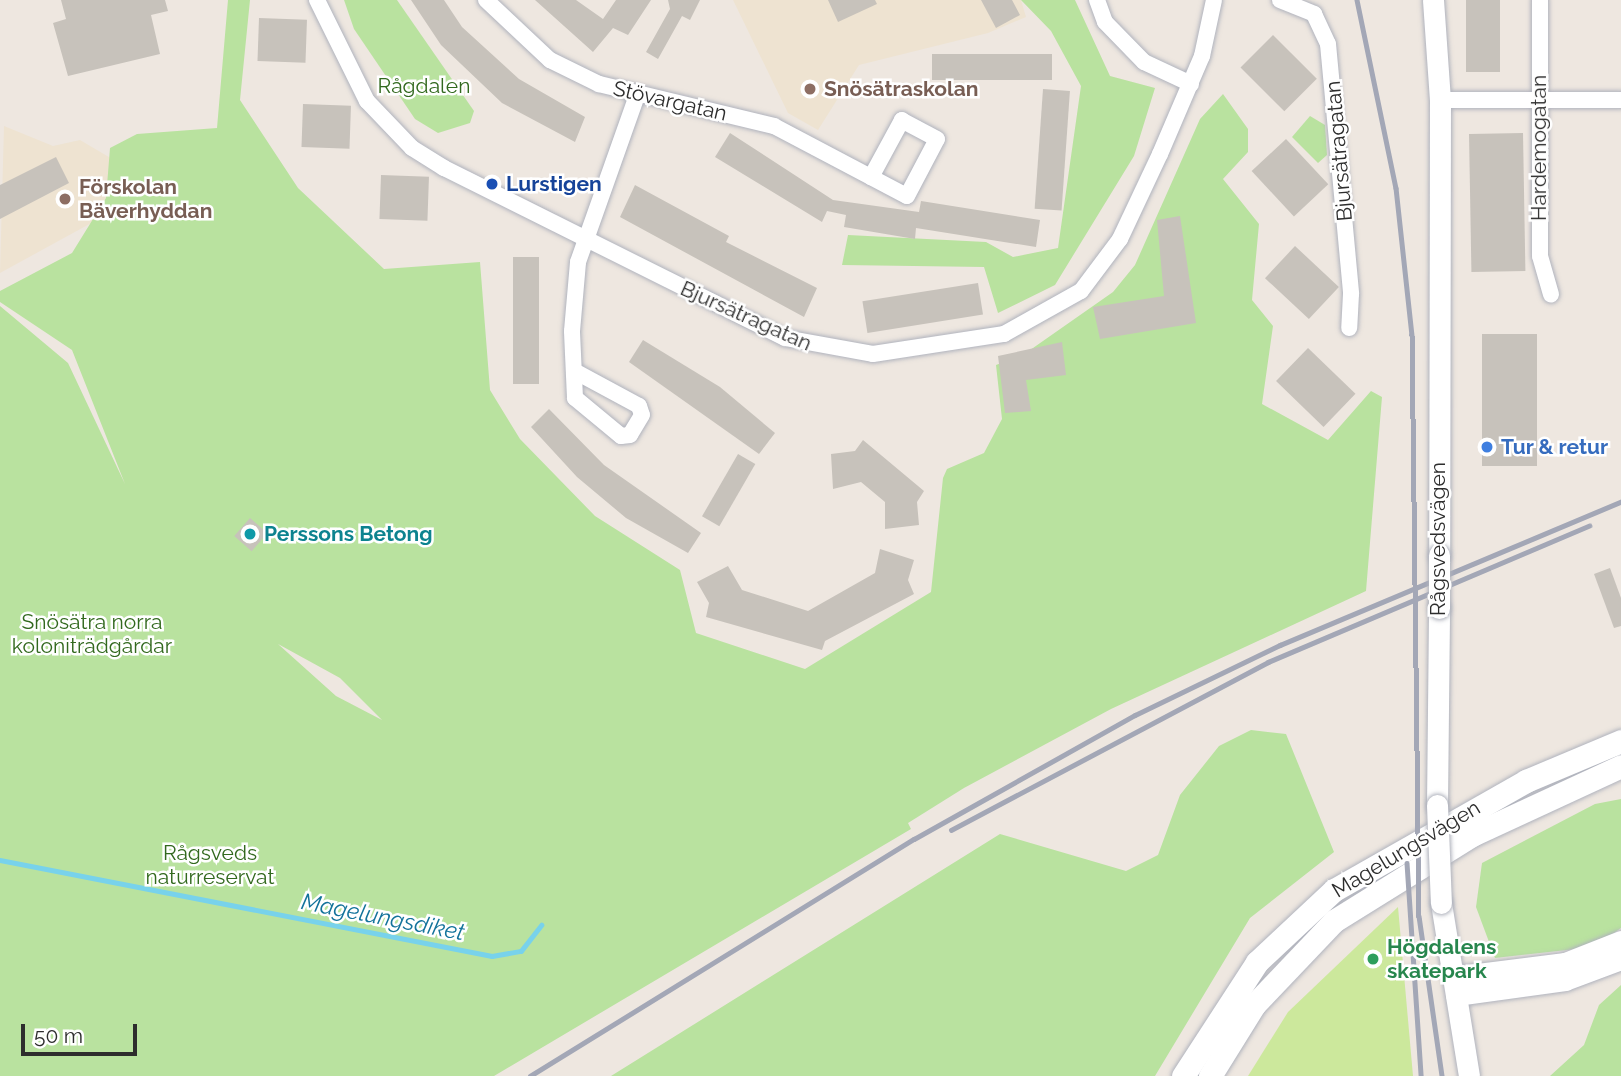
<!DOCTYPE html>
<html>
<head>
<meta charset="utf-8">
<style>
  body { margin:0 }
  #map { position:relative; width:1621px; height:1076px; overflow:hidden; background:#eee7e0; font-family:Raleway,sans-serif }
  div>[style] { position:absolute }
  .education>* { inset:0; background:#eee3d1 }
  .green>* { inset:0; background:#b9e29f }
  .pitch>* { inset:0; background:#cce89c }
  .stream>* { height:4.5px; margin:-2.25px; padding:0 2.25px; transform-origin:2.25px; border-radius:2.25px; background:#78d2eb }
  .building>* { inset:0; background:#c7c2bb; transform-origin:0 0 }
  .roads { filter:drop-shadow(0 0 2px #b0b3bd) drop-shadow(0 0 2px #b0b3bd) }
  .minor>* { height:16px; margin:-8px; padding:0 8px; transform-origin:8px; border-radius:8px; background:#fff }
  .tertiary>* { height:21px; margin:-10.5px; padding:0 10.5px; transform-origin:10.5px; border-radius:10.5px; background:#fff }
  .secondary>* { height:23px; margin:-11.5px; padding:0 11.5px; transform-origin:11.5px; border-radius:11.5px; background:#fff }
  .rail>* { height:4.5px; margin:-2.25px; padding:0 2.25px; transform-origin:2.25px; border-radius:2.25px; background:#a3a7b6 }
  .bridges { filter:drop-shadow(0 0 2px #b0b3bd) drop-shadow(0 0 2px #b0b3bd) }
  .tertiary-bridge>* { height:21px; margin:-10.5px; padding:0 10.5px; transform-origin:10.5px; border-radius:10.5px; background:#fff }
  .dots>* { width:19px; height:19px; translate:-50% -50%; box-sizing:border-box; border:4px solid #fff; border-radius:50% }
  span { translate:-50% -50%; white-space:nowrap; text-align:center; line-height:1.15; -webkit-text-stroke:5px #fff; paint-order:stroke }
  .park-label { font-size:21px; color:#32691e }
  .education-label { font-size:21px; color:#785e54; font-weight:700 }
  .left { translate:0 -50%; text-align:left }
  .street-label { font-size:21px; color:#2d2d2d }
  .transit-label { font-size:21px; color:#164399; font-weight:700 }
  .shop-label { font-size:21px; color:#366cbe; font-weight:700 }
  .culture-label { font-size:21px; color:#0d838f; font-weight:700 }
  .leisure-label { font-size:21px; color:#27864d; font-weight:700 }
  .water-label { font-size:23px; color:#13739b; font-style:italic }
  .scale { position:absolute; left:21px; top:1024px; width:116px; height:32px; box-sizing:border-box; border:4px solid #2d2d2d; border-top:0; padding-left:9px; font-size:21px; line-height:24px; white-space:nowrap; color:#2d2d2d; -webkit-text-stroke:5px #fff; paint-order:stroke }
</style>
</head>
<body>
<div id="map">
  <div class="education">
    <i style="clip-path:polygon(733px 0,1021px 0,1026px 17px,988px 33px,859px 65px,818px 130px,788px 113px)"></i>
    <i style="clip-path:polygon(4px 126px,53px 146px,80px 140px,119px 163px,126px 204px,0 273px)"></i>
  </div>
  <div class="green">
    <i style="clip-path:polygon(evenodd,228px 0,250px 0,240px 100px,298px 188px,384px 269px,480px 262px,490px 390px,520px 439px,595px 516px,680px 570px,696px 633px,805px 669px,931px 592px,943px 478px,947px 469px,984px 453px,1002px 419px,996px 365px,1023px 355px,1113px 292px,1135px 265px,1200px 119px,1223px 94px,1248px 129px,1248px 152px,1223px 179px,1259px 224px,1252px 300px,1273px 326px,1262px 404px,1328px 440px,1371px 391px,1382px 397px,1366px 591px,1111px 709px,964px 788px,908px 823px,911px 829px,494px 1076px,0 1076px,0 306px,68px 363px,125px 484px,72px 350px,0 302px,0 291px,72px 253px,106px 198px,110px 148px,137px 134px,217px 128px,228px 0,278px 644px,340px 678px,382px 720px,336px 696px,278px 644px)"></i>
    <i style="clip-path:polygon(344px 0,397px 0,474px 111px,470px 123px,438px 133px,415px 119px,354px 29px)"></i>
    <i style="clip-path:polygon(1021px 0,1075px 0,1110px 76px,1155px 88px,1134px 156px,1055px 285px,998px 313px,984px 267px,842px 265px,848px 235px,986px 242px,1013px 257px,1058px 248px,1081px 86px,1051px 31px)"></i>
    <i style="clip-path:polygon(1310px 116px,1325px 125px,1327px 155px,1318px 163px,1292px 137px)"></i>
    <i style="clip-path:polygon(1251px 730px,1286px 734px,1334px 852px,1250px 918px,1155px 1076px,611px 1076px,1000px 834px,1126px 871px,1158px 855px,1180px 795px,1219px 746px)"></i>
    <i style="clip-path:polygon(1621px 799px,1621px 928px,1594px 947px,1495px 958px,1476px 907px,1482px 863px,1595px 804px)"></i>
    <i style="clip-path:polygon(1621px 985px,1621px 1076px,1550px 1076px,1584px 1045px,1599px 1005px)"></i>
  </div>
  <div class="pitch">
    <i style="clip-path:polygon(1398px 907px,1413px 1076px,1248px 1076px,1288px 1012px)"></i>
  </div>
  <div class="stream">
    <i style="left:0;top:860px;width:501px;rotate:11.04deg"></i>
    <i style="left:492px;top:956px;width:29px;rotate:-10deg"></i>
    <i style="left:521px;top:951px;width:33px;rotate:-52deg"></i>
  </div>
  <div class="building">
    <i style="clip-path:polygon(61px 0,165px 0,168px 11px,151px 15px,160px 54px,68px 76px,53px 23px,66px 19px)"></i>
    <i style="clip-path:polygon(411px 0,444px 0,462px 27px,519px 79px,585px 117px,575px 142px,502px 103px,441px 45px)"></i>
    <i style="clip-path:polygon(535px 0,576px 0,603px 19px,616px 0,651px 0,628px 35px,613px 28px,593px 52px)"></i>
    <i style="clip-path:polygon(668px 0,700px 0,690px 20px,682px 16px,658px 59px,646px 52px,670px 9px)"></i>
    <i style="clip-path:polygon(828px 0,875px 0,877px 4px,838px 22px)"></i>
    <i style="clip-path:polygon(981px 0,1012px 0,1020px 15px,996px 28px)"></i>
    <i style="left:1466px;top:0;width:34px;height:72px"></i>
    <i style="left:259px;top:18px;width:48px;height:43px;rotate:2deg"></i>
    <i style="left:1273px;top:35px;width:62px;height:46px;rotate:45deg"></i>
    <i style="left:932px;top:54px;width:120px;height:26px"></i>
    <i style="left:1043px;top:89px;width:27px;height:120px;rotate:4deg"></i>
    <i style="left:303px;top:104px;width:48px;height:43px;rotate:2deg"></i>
    <i style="clip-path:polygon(730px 133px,833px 200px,919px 212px,921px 201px,1040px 220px,1036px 247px,916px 228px,915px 239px,844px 227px,846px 215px,827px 211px,822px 222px,715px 157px)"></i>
    <i style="left:1523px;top:133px;width:138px;height:54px;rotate:89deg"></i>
    <i style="left:1286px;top:139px;width:62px;height:47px;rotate:47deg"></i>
    <i style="clip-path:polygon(56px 157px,69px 183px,0 219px,0 185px)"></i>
    <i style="left:381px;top:175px;width:48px;height:44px;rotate:2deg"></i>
    <i style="clip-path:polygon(635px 185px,729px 236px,726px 242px,817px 288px,804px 317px,620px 217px)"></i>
    <i style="clip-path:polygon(1180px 216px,1196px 323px,1100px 339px,1093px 307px,1164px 296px,1157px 220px)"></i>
    <i style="left:1295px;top:246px;width:60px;height:44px;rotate:43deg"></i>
    <i style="left:513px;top:257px;width:26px;height:127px"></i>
    <i style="left:978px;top:283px;width:32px;height:117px;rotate:81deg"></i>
    <i style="left:1482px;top:334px;width:55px;height:132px"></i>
    <i style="clip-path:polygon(643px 340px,720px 387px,775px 433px,759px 454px,629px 362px)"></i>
    <i style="clip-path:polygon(1062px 342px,1066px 375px,1026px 380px,1031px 411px,1005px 413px,998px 356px)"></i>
    <i style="left:1308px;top:348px;width:66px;height:46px;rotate:44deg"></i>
    <i style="clip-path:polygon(549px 409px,604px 465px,701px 533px,688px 553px,626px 518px,577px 477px,531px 427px)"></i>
    <i style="clip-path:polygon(863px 440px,924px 491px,917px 502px,919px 525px,885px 529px,885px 502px,861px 482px,833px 489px,831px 454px,855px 451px)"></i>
    <i style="left:738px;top:454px;width:20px;height:72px;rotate:30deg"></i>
    <i style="left:250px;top:518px;width:23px;height:24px;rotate:41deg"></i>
    <i style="clip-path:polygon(880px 549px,914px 560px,908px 580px,914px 594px,825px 641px,822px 650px,706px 617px,709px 603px,697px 582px,728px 566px,742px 590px,808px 611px,875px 573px)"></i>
    <i style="clip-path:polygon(1610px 568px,1621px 598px,1621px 626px,1614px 628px,1594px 574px)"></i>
  </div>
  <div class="roads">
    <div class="minor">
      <i style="left:317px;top:0;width:113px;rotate:63.7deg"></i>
      <i style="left:367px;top:101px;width:65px;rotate:46.2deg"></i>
      <i style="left:412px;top:148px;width:38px;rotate:32deg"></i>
      <i style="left:444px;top:168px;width:381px;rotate:26.5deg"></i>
      <i style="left:785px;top:338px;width:89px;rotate:10.3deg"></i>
      <i style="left:873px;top:354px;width:133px;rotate:-8.7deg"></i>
      <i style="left:1004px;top:334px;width:88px;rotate:-29.2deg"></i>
      <i style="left:1081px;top:291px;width:65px;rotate:-53.1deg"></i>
      <i style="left:1120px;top:239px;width:94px;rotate:-64.8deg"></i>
      <i style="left:1160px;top:154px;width:107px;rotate:-66.8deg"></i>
      <i style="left:1202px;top:56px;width:57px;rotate:-77.9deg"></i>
      <i style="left:486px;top:0;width:88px;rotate:43.2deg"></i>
      <i style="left:550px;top:60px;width:55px;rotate:26.1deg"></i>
      <i style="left:599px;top:84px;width:180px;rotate:13.5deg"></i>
      <i style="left:774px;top:126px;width:150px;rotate:27.8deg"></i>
      <i style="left:907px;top:196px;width:64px;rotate:-62.2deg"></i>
      <i style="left:937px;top:139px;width:40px;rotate:-152deg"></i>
      <i style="left:902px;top:120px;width:65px;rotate:118.5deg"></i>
      <i style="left:1097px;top:0;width:23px;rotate:70deg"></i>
      <i style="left:1105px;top:22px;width:56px;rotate:45.7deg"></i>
      <i style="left:1144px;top:62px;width:52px;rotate:25.1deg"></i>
      <i style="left:1280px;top:0;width:37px;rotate:22deg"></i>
      <i style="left:1314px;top:14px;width:33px;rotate:65deg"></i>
      <i style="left:1328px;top:44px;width:251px;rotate:84.7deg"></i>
      <i style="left:1351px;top:294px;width:34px;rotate:93deg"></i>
      <i style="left:1540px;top:0;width:256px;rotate:90deg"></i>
      <i style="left:1540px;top:256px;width:40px;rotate:74deg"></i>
      <i style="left:1440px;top:100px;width:181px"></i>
      <i style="left:578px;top:373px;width:69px;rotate:28.4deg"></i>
      <i style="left:639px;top:406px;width:9px;rotate:72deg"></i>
      <i style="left:642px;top:415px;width:23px;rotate:121deg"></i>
      <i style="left:630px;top:435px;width:9px;rotate:174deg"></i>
      <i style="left:621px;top:436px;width:60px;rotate:-140.4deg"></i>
      <i style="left:575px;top:398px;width:67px;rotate:-92.6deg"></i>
      <i style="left:572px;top:331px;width:69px;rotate:-85deg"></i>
      <i style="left:578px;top:262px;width:174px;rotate:-70.5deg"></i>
    </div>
    <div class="tertiary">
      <i style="left:1433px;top:0;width:100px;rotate:86deg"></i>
      <i style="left:1440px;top:100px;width:455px;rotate:90.1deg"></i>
      <i style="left:1437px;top:805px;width:197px;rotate:-89.4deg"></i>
      <i style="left:1441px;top:903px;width:175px;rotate:80.8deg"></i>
      <i style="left:1454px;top:977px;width:112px;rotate:-7.2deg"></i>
      <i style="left:1565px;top:963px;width:60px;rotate:-21.4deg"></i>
      <i style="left:1456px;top:995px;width:110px;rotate:-7.8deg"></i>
      <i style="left:1565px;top:980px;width:60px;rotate:-20.6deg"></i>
    </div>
    <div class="secondary">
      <i style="left:1183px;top:1076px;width:136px;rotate:-57deg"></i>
      <i style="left:1257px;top:962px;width:105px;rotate:-43.1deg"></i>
      <i style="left:1334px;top:890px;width:221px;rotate:-29.6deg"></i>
      <i style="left:1526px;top:781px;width:103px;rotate:-22.8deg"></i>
      <i style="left:1210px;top:1076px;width:84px;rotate:-58.2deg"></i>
      <i style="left:1254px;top:1005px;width:116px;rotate:-46.4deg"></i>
      <i style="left:1334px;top:921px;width:163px;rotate:-31.9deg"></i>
      <i style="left:1472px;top:835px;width:164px;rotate:-24.8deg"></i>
    </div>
  </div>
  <div class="rail">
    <i style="left:1357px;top:0;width:192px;rotate:78.3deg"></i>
    <i style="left:1396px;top:188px;width:148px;rotate:83.8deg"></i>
    <i style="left:1412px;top:335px;width:581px;rotate:89.31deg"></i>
    <i style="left:1419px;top:916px;width:162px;rotate:81.8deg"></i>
    <i style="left:951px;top:830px;width:359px;rotate:-27.9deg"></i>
    <i style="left:1268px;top:662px;width:349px;rotate:-23deg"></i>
    <i style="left:1407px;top:863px;width:213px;rotate:86.2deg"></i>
    <i style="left:530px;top:1076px;width:451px;rotate:-31.7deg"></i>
    <i style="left:914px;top:839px;width:253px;rotate:-29.3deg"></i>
    <i style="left:1135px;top:715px;width:161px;rotate:-25.8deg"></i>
    <i style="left:1280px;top:645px;width:370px;rotate:-22.8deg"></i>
  </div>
  <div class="bridges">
    <div class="tertiary-bridge">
      <i style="left:1439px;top:608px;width:53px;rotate:-90deg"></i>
      <i style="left:1437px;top:805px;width:98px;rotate:87.7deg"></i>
    </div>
  </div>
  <div class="dots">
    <i style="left:810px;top:89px;background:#8d6e63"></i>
    <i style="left:492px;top:184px;background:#1a4fb4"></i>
    <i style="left:65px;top:199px;background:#8d6e63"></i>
    <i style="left:1487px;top:447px;background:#3f7fe0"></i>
    <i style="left:250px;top:534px;background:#0f9aa8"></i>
    <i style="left:1373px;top:959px;background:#2e9e5b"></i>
  </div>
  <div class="park-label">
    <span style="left:424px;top:86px">Rågdalen</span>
    <span style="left:92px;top:634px">Snösätra norra<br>koloniträdgårdar</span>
    <span style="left:210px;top:865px">Rågsveds<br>naturreservat</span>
  </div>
  <div class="education-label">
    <span class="left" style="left:824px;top:89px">Snösätraskolan</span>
    <span class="left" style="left:79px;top:199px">Förskolan<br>Bäverhyddan</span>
  </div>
  <div class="street-label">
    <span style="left:670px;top:101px;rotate:13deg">Stövargatan</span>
    <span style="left:1539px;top:148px;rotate:-90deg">Hardemogatan</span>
    <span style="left:1339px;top:151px;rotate:-95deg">Bjursätragatan</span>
    <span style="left:746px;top:316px;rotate:24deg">Bjursätragatan</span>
    <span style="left:1438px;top:539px;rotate:-90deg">Rågsvedsvägen</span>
    <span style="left:1406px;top:849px;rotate:-31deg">Magelungsvägen</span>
  </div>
  <div class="transit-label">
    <span class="left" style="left:506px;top:184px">Lurstigen</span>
  </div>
  <div class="shop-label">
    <span class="left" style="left:1501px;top:447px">Tur &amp; retur</span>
  </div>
  <div class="culture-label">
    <span class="left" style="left:264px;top:534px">Perssons Betong</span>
  </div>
  <div class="leisure-label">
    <span class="left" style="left:1387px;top:959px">Högdalens<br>skatepark</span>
  </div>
  <div class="water-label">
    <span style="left:383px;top:917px;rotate:11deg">Magelungsdiket</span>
  </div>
  <div class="scale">50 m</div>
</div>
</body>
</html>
